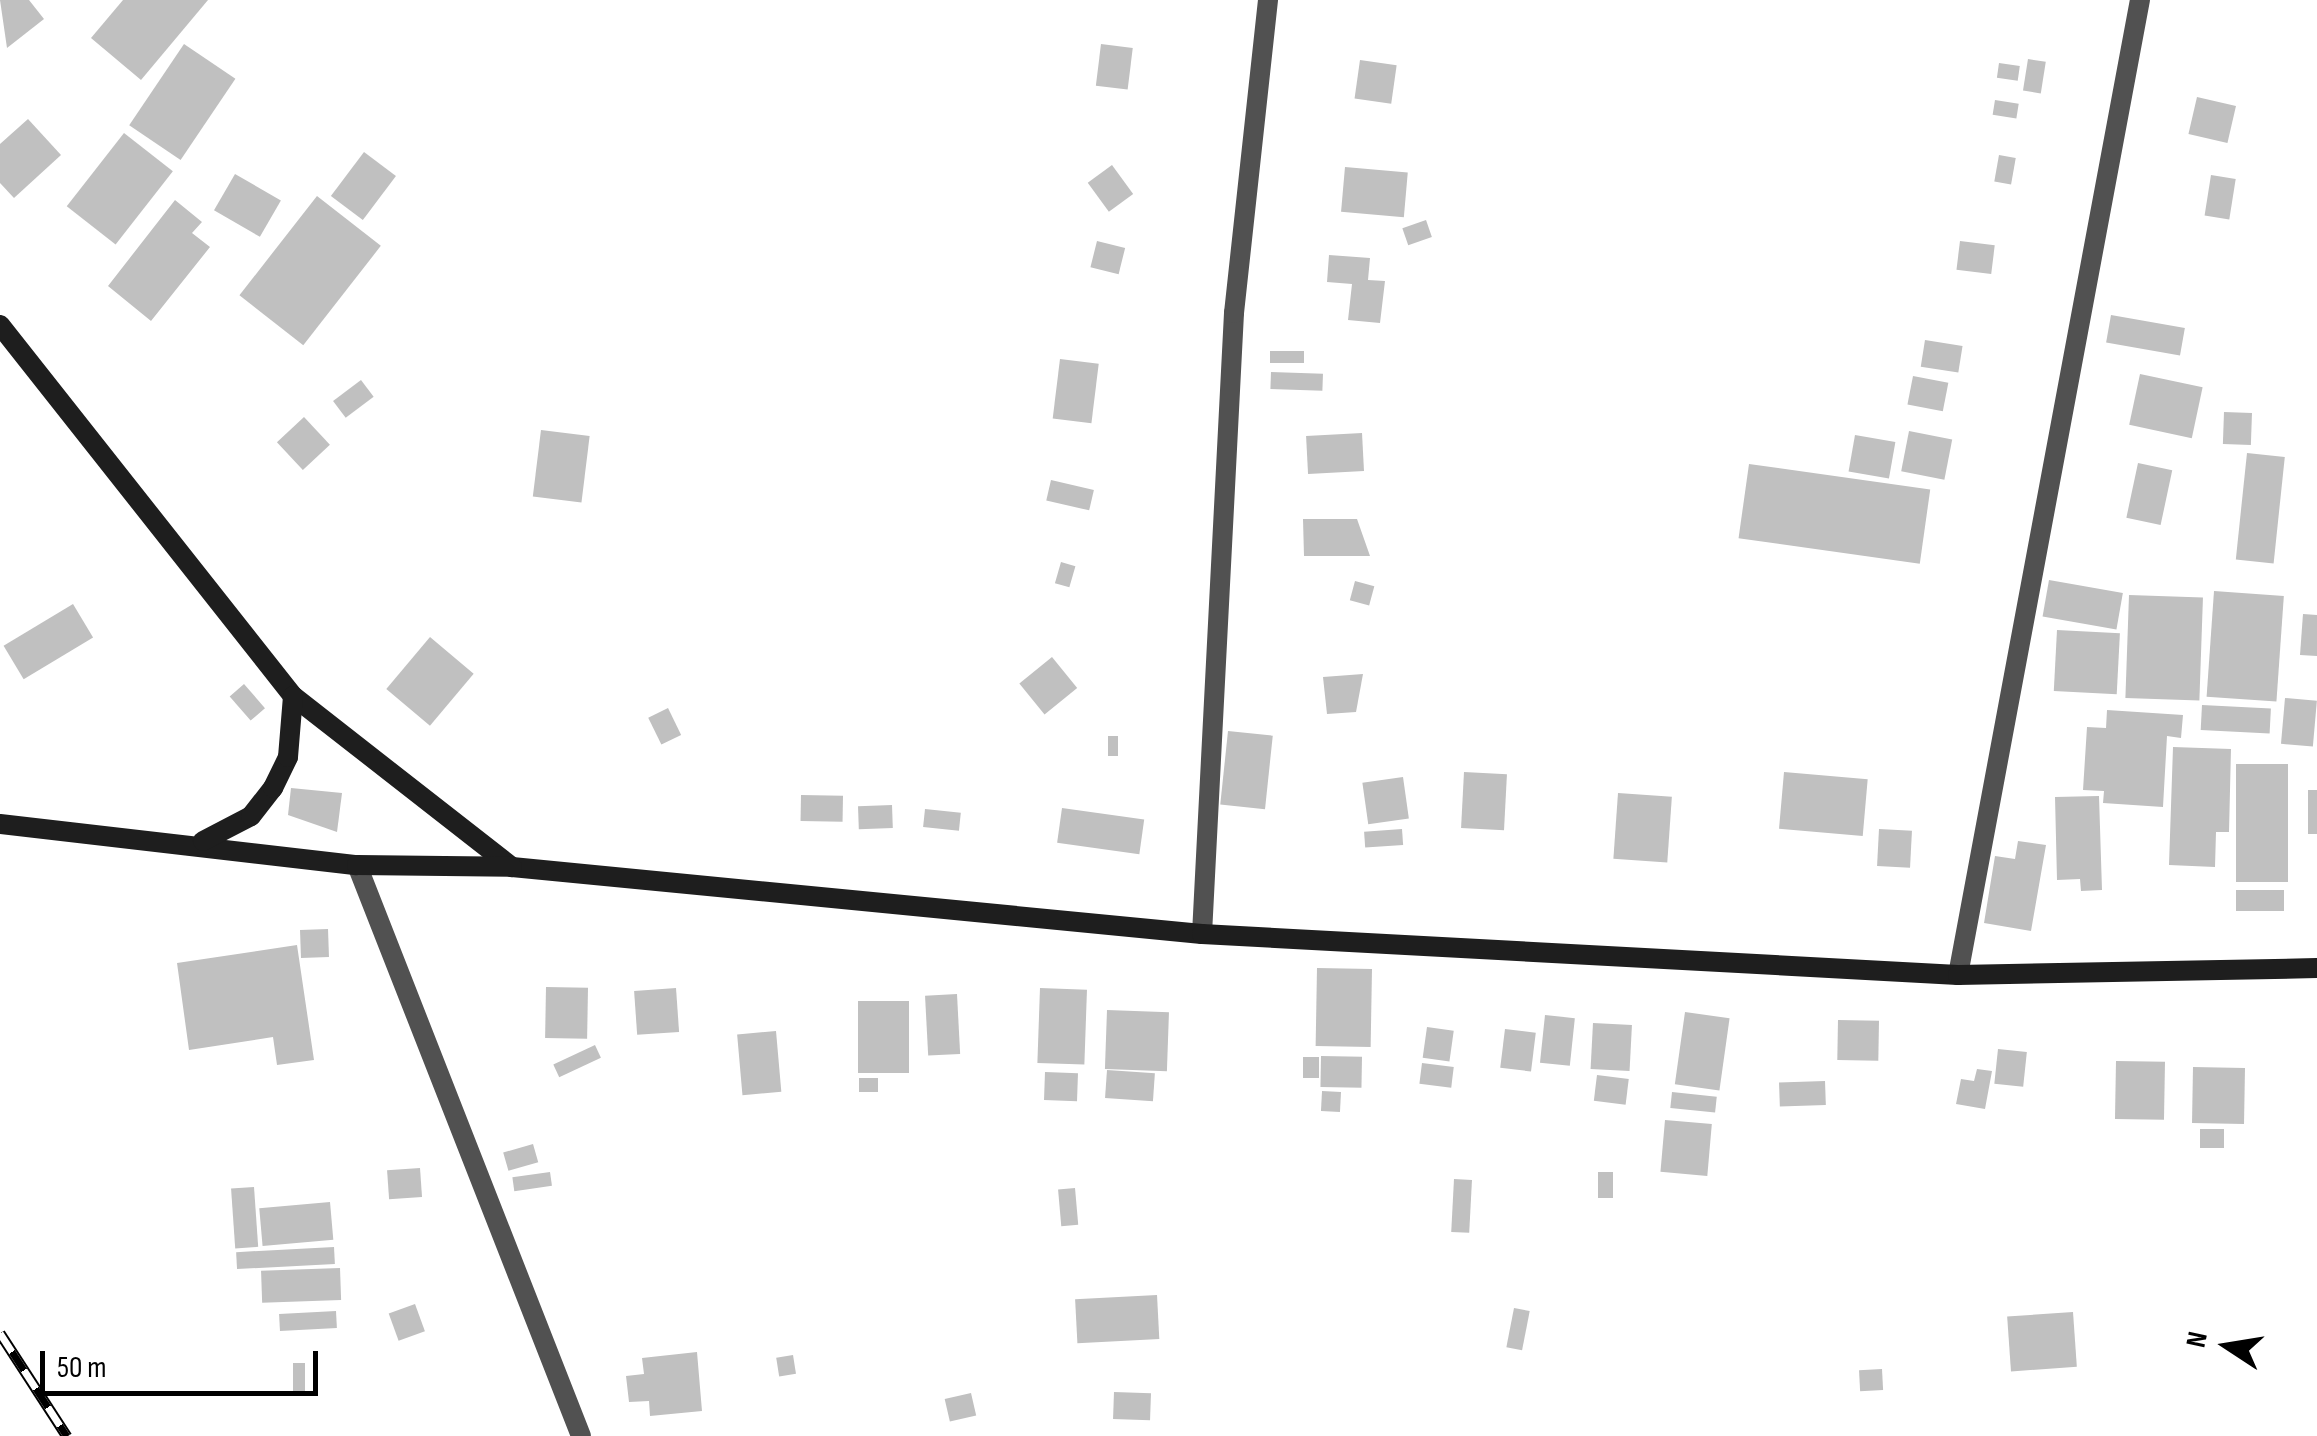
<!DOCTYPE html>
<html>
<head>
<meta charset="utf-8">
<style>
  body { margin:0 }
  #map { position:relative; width:2317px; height:1436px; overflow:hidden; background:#fff; font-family:"Sofia Sans Condensed",sans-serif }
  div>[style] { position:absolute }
  .building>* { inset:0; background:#c0c0c0; transform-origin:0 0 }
  .minor>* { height:20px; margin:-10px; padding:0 10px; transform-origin:10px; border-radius:10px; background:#515151 }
  .secondary>* { height:20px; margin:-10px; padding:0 10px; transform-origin:10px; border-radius:10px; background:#1e1e1e }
  .rail>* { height:11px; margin-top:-5.5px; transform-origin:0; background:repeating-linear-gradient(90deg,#fff 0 22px,#000 0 44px); box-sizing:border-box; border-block:2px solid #000 }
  span { translate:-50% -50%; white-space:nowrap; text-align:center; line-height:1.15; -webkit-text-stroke:8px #fff; paint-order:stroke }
  .north { position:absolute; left:2177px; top:1296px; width:100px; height:100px; -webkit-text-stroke:8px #fff; paint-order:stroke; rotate:282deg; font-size:28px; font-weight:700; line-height:40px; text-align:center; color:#000 }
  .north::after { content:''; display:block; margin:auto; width:35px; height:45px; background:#000; clip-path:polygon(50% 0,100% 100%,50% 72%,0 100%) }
  .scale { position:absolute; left:40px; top:1351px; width:278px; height:45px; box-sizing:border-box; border:5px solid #000; border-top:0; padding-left:12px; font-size:30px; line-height:35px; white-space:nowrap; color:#000; -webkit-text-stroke:8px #fff; paint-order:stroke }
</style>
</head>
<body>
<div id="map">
  <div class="building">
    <i style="clip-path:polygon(0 0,29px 0,44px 19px,7px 48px)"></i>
    <i style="clip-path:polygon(123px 0,208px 0,141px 80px,91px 38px)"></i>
    <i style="left:184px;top:44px;width:62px;height:98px;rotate:34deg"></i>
    <i style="left:1101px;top:44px;width:32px;height:42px;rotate:7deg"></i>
    <i style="left:2028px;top:59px;width:18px;height:32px;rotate:9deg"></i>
    <i style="left:1360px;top:60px;width:37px;height:39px;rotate:8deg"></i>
    <i style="left:1999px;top:63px;width:21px;height:15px;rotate:8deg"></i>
    <i style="left:2197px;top:97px;width:40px;height:38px;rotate:13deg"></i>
    <i style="left:1995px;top:100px;width:24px;height:15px;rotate:9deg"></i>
    <i style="clip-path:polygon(28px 119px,61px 155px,14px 198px,0 183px,0 144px)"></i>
    <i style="left:124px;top:133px;width:62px;height:93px;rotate:38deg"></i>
    <i style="left:364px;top:152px;width:40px;height:55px;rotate:37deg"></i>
    <i style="left:1999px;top:155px;width:17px;height:27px;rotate:10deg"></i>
    <i style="left:1112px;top:165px;width:36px;height:30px;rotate:54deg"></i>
    <i style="left:1345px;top:167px;width:63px;height:45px;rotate:5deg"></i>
    <i style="left:235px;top:174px;width:53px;height:42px;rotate:30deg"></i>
    <i style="left:2211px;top:175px;width:25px;height:41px;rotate:9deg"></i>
    <i style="left:317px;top:196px;width:81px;height:126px;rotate:38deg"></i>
    <i style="clip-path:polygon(175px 200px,202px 222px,192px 233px,210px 247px,151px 321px,108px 286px)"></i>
    <i style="left:1426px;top:220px;width:18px;height:25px;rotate:71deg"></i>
    <i style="left:1097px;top:241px;width:29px;height:27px;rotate:14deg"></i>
    <i style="left:1960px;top:241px;width:35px;height:29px;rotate:7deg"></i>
    <i style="clip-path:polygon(1329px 255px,1370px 258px,1368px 280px,1385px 281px,1380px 323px,1348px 320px,1352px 284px,1327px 282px)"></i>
    <i style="left:2111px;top:315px;width:75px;height:28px;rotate:10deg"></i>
    <i style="left:1925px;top:340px;width:38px;height:27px;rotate:9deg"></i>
    <i style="left:1270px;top:351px;width:34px;height:12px"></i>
    <i style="left:1060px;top:359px;width:39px;height:60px;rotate:7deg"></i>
    <i style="left:1271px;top:372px;width:52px;height:17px;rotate:2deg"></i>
    <i style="left:2140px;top:374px;width:64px;height:52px;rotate:12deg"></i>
    <i style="left:1913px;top:376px;width:36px;height:29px;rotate:11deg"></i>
    <i style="left:361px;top:380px;width:21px;height:35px;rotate:53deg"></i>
    <i style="left:2224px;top:412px;width:28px;height:32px;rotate:2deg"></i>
    <i style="left:304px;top:417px;width:38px;height:37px;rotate:47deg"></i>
    <i style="left:541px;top:430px;width:49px;height:67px;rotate:7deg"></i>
    <i style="left:1909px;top:431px;width:44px;height:41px;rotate:11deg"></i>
    <i style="left:1362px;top:433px;width:38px;height:56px;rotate:87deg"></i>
    <i style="left:1855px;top:435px;width:41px;height:37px;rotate:10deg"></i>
    <i style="left:2247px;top:453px;width:38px;height:107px;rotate:6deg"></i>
    <i style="left:2138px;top:463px;width:35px;height:56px;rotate:12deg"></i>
    <i style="left:1749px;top:464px;width:183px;height:75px;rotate:8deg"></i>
    <i style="left:1051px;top:480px;width:44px;height:21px;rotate:13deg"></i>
    <i style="clip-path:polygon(1303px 519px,1357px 519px,1370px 556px,1304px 556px)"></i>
    <i style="left:1061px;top:562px;width:15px;height:22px;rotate:16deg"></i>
    <i style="left:2049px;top:580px;width:75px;height:37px;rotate:10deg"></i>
    <i style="left:1355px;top:581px;width:20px;height:20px;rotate:15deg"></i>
    <i style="left:2214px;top:591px;width:70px;height:106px;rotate:4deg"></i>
    <i style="left:2129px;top:595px;width:74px;height:103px;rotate:2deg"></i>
    <i style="left:73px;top:604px;width:39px;height:81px;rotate:59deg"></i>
    <i style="clip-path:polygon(2303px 614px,2317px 615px,2317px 656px,2300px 655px)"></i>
    <i style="left:2057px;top:630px;width:63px;height:61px;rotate:3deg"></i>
    <i style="left:430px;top:637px;width:57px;height:68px;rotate:40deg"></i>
    <i style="left:1052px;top:657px;width:40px;height:42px;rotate:51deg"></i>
    <i style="clip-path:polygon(1363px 674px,1356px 712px,1327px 714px,1323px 677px)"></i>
    <i style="left:244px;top:684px;width:32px;height:19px;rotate:49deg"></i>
    <i style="left:2285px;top:698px;width:32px;height:46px;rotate:5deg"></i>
    <i style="left:2202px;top:705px;width:69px;height:25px;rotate:3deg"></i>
    <i style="left:668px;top:708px;width:30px;height:22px;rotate:64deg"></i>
    <i style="clip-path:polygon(2107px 710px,2183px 715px,2181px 738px,2167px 736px,2163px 807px,2103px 803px,2104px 791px,2083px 790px,2087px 727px,2106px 728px)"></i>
    <i style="left:1228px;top:731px;width:45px;height:74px;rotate:6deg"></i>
    <i style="left:1108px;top:736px;width:10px;height:20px"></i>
    <i style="clip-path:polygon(2173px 747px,2231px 749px,2229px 832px,2216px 832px,2215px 867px,2169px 865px)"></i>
    <i style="left:2236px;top:764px;width:52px;height:118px"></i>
    <i style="left:1464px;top:772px;width:43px;height:56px;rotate:3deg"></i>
    <i style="left:1784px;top:772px;width:84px;height:57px;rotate:5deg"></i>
    <i style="left:1403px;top:777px;width:42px;height:41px;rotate:82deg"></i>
    <i style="clip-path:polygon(291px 788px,342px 793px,337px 832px,288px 815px)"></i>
    <i style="left:2308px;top:790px;width:9px;height:44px"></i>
    <i style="left:1618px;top:793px;width:54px;height:66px;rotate:4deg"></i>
    <i style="left:801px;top:795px;width:42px;height:26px;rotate:1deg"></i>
    <i style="clip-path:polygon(2099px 796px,2102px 890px,2081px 891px,2080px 879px,2057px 880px,2055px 797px)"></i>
    <i style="left:892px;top:805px;width:23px;height:34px;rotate:88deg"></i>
    <i style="left:1062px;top:808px;width:83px;height:35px;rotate:8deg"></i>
    <i style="left:925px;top:809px;width:36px;height:18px;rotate:6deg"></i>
    <i style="left:1402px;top:829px;width:16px;height:38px;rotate:86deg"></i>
    <i style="left:1879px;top:829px;width:33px;height:37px;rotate:3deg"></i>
    <i style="clip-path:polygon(2018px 841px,2046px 845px,2031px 931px,1984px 923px,1995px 856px,2015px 859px)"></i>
    <i style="left:2236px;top:890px;width:48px;height:21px"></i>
    <i style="left:328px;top:929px;width:28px;height:28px;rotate:88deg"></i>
    <i style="clip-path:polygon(297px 945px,314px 1060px,277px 1065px,273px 1037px,189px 1050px,177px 963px)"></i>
    <i style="left:1317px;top:968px;width:55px;height:78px;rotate:1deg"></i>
    <i style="left:546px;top:987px;width:42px;height:51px;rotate:1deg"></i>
    <i style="left:676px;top:988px;width:44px;height:42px;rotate:86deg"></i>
    <i style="left:1040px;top:988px;width:47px;height:75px;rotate:2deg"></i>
    <i style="left:957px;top:994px;width:60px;height:32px;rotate:87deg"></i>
    <i style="left:909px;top:1001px;width:72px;height:51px;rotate:90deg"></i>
    <i style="left:1107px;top:1010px;width:62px;height:59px;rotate:2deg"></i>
    <i style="left:1685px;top:1012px;width:45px;height:73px;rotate:8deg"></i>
    <i style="left:1545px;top:1015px;width:30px;height:48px;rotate:6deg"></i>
    <i style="left:1838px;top:1020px;width:41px;height:40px;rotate:1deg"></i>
    <i style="left:1593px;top:1023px;width:39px;height:46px;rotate:3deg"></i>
    <i style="left:1427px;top:1027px;width:27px;height:31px;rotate:8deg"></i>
    <i style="left:1505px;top:1029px;width:31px;height:39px;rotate:7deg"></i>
    <i style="left:776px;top:1031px;width:61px;height:39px;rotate:85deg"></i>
    <i style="left:595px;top:1045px;width:14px;height:46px;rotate:65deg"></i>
    <i style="left:1998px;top:1049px;width:29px;height:35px;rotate:6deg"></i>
    <i style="left:1321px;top:1056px;width:41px;height:31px;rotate:1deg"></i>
    <i style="left:1303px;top:1057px;width:16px;height:21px"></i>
    <i style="left:2116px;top:1061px;width:49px;height:58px;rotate:1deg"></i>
    <i style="left:1422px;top:1063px;width:32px;height:21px;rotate:7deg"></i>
    <i style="left:2193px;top:1067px;width:52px;height:56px;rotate:1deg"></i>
    <i style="clip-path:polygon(1977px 1069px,1992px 1071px,1985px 1109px,1956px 1104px,1961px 1079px,1974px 1081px)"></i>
    <i style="left:1107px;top:1070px;width:48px;height:28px;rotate:4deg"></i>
    <i style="left:1045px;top:1072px;width:33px;height:28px;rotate:2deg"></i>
    <i style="left:1597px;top:1075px;width:32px;height:26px;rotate:7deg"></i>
    <i style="left:859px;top:1078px;width:19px;height:14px"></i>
    <i style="left:1825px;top:1081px;width:24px;height:46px;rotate:88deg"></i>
    <i style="left:1341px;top:1092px;width:20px;height:19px;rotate:93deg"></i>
    <i style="left:1672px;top:1092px;width:45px;height:16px;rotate:6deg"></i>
    <i style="left:1665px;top:1120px;width:47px;height:52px;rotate:5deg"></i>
    <i style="left:2200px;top:1129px;width:24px;height:19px"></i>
    <i style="left:533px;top:1144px;width:19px;height:31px;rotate:74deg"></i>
    <i style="left:420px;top:1168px;width:29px;height:33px;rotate:86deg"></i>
    <i style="left:550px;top:1172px;width:14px;height:38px;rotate:82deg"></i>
    <i style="left:1598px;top:1172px;width:15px;height:26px"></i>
    <i style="left:1454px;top:1179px;width:18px;height:53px;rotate:3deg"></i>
    <i style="left:254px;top:1187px;width:60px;height:23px;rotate:86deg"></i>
    <i style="left:1075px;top:1188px;width:37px;height:17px;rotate:85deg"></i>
    <i style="left:330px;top:1202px;width:38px;height:71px;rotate:85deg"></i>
    <i style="left:334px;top:1247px;width:17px;height:98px;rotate:87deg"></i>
    <i style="left:340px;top:1268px;width:32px;height:79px;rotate:88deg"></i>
    <i style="left:1157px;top:1295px;width:44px;height:82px;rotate:87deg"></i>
    <i style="left:415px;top:1304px;width:29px;height:28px;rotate:70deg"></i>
    <i style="left:1514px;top:1308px;width:16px;height:40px;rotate:11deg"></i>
    <i style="left:336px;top:1311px;width:17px;height:57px;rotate:87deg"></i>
    <i style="left:2073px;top:1312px;width:55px;height:66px;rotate:86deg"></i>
    <i style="clip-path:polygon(697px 1352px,702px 1411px,650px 1416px,649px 1401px,629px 1402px,626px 1376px,644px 1374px,642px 1358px)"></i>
    <i style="left:793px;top:1355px;width:19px;height:17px;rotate:81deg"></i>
    <i style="left:293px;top:1363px;width:12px;height:32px"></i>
    <i style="left:1882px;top:1369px;width:21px;height:23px;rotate:87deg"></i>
    <i style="left:1114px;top:1392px;width:37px;height:27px;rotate:2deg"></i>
    <i style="left:971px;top:1393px;width:23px;height:27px;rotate:77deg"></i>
  </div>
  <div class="minor">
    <i style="left:357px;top:865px;width:613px;rotate:68.58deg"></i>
    <i style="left:1202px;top:934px;width:622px;rotate:-87.05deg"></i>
    <i style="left:1234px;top:313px;width:315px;rotate:-83.8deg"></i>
    <i style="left:1958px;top:975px;width:992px;rotate:-79.43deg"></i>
  </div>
  <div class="secondary">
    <i style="left:0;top:325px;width:473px;rotate:51.7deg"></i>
    <i style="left:293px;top:696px;width:278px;rotate:38deg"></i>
    <i style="left:512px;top:867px;width:693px;rotate:5.55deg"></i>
    <i style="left:1202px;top:934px;width:757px;rotate:3.1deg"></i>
    <i style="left:1958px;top:975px;width:359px;rotate:-1.1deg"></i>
    <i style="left:0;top:824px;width:359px;rotate:6.6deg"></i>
    <i style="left:357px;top:865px;width:155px;rotate:0.7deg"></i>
    <i style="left:203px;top:841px;width:54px;rotate:-27.5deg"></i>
    <i style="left:251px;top:816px;width:36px;rotate:-52deg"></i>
    <i style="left:273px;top:788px;width:34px;rotate:-64deg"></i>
    <i style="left:288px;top:757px;width:61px;rotate:-85.3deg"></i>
  </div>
  <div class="rail">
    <i style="left:0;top:1333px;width:123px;rotate:57deg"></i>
  </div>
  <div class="north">N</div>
  <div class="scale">50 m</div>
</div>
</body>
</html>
